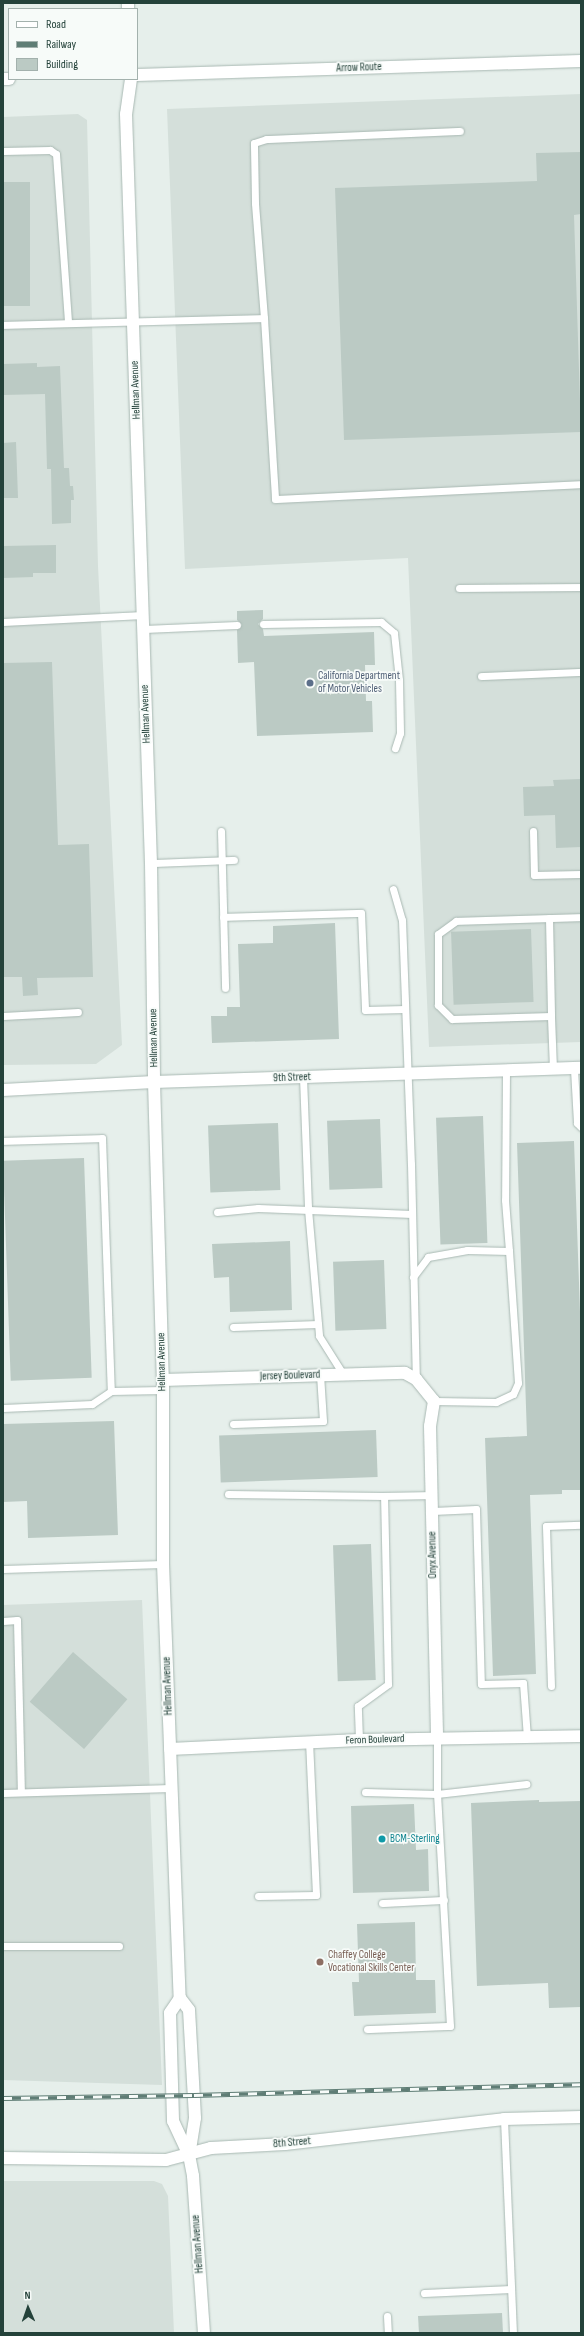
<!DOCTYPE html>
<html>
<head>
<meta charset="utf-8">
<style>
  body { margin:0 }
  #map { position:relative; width:584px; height:2336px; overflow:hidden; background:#e6efeb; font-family:"Sofia Sans Condensed",sans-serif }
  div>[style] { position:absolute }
  .built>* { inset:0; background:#d4dfda }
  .building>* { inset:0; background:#bbcac4; transform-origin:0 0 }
  .roads { filter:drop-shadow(0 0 1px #a8b8b2) drop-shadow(0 0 1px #a8b8b2) }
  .service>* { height:7px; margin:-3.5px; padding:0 3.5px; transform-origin:3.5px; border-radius:3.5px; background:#fff }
  .minor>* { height:12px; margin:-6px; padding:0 6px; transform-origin:6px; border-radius:6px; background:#fff }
  .tertiary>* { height:12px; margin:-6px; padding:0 6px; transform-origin:6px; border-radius:6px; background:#fff }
  .secondary>* { height:12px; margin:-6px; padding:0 6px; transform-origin:6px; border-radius:6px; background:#fff }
  .rail>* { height:4.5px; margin-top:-2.25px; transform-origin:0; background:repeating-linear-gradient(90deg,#f7fbf9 0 9px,#5f7d75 0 18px); box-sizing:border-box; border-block:1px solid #5f7d75 }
  .dots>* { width:11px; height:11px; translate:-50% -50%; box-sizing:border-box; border:2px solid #f7fbf9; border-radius:50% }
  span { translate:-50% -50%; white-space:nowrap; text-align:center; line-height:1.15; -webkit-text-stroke:3.5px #f7fbf9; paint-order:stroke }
  .street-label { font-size:11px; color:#24423a }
  .service-label { font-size:11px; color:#4e5e75 }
  .left { translate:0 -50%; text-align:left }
  .culture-label { font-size:11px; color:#0d838f }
  .education-label { font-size:11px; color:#785e54 }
  .frame { position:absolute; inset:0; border:4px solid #24423a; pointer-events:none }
  .legend { position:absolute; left:8px; top:8px; width:130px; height:72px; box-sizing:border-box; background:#f7fbf9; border:1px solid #a3b1ad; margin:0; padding:5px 7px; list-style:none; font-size:12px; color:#24423a }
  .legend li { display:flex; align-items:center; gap:8px; height:20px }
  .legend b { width:20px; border:1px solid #a3b1ad }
  .north { position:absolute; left:8px; top:2288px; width:40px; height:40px; -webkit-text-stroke:3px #f7fbf9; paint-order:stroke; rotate:358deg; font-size:11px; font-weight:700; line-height:16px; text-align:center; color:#24423a }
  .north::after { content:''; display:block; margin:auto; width:14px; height:18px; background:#24423a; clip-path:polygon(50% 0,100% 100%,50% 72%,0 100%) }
</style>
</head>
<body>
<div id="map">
  <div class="built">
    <i style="clip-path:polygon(581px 94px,581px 1042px,429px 1047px,408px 558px,185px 569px,167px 109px)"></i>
    <i style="clip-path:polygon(78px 114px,87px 120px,98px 566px,122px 1045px,96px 1064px,3px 1065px,3px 117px)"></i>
    <i style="clip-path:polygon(142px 1600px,162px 2085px,3px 2080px,3px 1605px)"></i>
    <i style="clip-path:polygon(3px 2181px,154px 2181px,162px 2184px,168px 2196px,174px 2333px,3px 2333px)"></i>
  </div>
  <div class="building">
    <i style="clip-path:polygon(581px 152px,581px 214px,574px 215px,581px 432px,344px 440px,335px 188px,537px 181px,536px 153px)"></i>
    <i style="left:3px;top:182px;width:27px;height:124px"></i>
    <i style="clip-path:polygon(37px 363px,37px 367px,60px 366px,64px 468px,69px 468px,70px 486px,73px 486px,74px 500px,71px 500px,71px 523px,52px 524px,51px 469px,47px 469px,45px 394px,3px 395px,3px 364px)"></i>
    <i style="clip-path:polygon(16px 442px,18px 498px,3px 498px,3px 443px)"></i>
    <i style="clip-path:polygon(56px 545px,56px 573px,33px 573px,33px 577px,3px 578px,3px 546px)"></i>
    <i style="clip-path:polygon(263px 610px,263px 619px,258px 624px,263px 629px,264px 636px,374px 632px,375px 665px,365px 665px,366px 701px,372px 701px,373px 732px,257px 736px,254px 662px,238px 663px,237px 630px,242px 625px,237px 620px,237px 611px)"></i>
    <i style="clip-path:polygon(52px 662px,58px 845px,89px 844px,93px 977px,37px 978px,38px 995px,23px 996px,22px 977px,3px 977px,3px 663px)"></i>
    <i style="clip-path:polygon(581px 779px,581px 847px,556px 848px,555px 815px,524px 816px,523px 787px,554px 786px,553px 780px)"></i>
    <i style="clip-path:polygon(335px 923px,339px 1039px,212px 1043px,211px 1016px,227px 1016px,227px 1007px,240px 1007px,238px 944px,273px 943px,273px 926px)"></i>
    <i style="left:531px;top:929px;width:73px;height:80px;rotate:88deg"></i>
    <i style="left:483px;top:1116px;width:127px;height:47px;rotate:88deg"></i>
    <i style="left:380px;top:1119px;width:69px;height:53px;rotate:88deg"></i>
    <i style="left:278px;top:1123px;width:67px;height:70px;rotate:88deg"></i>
    <i style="clip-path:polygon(574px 1141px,581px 1340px,581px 1490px,562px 1490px,562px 1494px,530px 1495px,536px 1674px,493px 1676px,485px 1438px,527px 1436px,517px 1143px)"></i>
    <i style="left:84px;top:1158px;width:220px;height:81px;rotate:88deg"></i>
    <i style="clip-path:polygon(290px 1241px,292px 1310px,230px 1312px,229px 1277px,214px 1278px,212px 1244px)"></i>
    <i style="left:384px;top:1260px;width:69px;height:51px;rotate:88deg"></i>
    <i style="clip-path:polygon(114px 1421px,118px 1535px,28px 1538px,27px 1501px,3px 1502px,3px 1424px)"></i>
    <i style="left:376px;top:1430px;width:47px;height:157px;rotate:88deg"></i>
    <i style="left:371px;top:1544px;width:136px;height:38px;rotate:88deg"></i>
    <i style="left:73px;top:1652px;width:72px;height:66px;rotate:41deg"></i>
    <i style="clip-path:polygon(539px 1800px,539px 1802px,581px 1801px,581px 2007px,549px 2008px,548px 1983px,477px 1986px,471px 1803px)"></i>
    <i style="clip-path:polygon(414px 1804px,416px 1850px,428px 1849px,429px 1891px,353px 1893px,351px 1806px)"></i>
    <i style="clip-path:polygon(415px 1922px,416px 1980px,435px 1980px,436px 2013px,354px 2016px,352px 1982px,359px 1982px,357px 1924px)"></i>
    <i style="clip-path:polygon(502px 2313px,503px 2333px,419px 2333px,418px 2316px)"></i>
  </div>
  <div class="roads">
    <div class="service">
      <i style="left:3px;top:151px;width:47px;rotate:-1.2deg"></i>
      <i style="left:50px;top:150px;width:7px;rotate:34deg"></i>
      <i style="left:56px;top:154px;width:169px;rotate:85.9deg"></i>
      <i style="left:264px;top:318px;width:115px;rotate:-94.5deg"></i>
      <i style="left:255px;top:203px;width:60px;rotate:-91deg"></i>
      <i style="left:254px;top:143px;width:13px;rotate:-18deg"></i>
      <i style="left:266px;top:139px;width:194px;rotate:-2.4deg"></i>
      <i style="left:3px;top:325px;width:261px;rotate:-1.5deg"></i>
      <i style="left:264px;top:318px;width:181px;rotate:86.5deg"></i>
      <i style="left:275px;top:499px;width:306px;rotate:-2.8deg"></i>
      <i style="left:459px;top:588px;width:122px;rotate:-0.5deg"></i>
      <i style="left:3px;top:622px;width:140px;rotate:-2.9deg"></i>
      <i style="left:263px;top:624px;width:118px;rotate:-1deg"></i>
      <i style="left:381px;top:622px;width:17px;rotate:40deg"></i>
      <i style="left:394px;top:633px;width:47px;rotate:83.9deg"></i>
      <i style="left:399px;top:680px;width:53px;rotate:88.9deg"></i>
      <i style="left:400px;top:733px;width:16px;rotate:108deg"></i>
      <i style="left:144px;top:629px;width:93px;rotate:-2.5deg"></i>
      <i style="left:481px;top:676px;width:100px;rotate:-2.3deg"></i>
      <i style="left:221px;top:831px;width:157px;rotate:88.5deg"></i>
      <i style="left:533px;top:831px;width:44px;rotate:88.7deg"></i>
      <i style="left:534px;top:875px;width:47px;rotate:-1.2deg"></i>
      <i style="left:151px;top:863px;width:83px;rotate:-2.1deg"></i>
      <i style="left:393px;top:889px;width:32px;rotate:74deg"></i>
      <i style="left:402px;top:920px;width:244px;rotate:87.9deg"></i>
      <i style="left:411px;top:1164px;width:215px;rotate:88.7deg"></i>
      <i style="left:223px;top:917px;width:138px;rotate:-1.7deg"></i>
      <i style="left:361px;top:913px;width:97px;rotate:87.6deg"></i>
      <i style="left:365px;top:1010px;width:40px;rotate:-1.4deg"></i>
      <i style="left:549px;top:918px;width:98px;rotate:88.8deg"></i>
      <i style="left:3px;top:1016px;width:75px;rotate:-3.1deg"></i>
      <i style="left:553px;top:1069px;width:53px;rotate:-92.2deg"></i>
      <i style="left:551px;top:1016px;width:99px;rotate:178.3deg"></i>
      <i style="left:452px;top:1019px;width:20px;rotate:-135deg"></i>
      <i style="left:438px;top:1005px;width:71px;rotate:-90deg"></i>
      <i style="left:438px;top:934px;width:22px;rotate:-36deg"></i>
      <i style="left:456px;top:921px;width:125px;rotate:-1.8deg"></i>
      <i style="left:574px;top:1069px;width:54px;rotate:86.8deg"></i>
      <i style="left:577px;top:1123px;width:6px;rotate:45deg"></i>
      <i style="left:506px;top:1071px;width:129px;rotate:90.4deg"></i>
      <i style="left:505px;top:1200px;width:51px;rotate:85.5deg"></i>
      <i style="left:303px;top:1077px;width:132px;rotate:87.8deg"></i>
      <i style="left:308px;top:1209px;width:127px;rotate:85deg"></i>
      <i style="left:319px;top:1336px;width:45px;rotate:57.7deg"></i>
      <i style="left:3px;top:1141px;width:99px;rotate:-1.7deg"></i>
      <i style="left:102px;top:1138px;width:253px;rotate:88deg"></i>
      <i style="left:111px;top:1391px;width:52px;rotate:-1.1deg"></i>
      <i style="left:217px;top:1212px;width:41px;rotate:-5.6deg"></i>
      <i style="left:258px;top:1208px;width:154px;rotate:2.2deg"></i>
      <i style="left:413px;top:1277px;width:25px;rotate:-53deg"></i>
      <i style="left:428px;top:1257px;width:40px;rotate:-10deg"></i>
      <i style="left:467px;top:1250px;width:42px;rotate:1.4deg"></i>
      <i style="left:509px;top:1251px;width:132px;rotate:86.1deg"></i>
      <i style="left:518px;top:1383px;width:12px;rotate:114deg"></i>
      <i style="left:513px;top:1394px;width:19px;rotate:155deg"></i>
      <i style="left:496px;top:1402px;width:62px;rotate:-179.1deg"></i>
      <i style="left:233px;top:1327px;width:85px;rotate:-2deg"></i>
      <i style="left:3px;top:1408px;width:89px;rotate:-2.6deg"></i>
      <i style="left:92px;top:1404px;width:23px;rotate:-34deg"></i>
      <i style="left:233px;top:1424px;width:90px;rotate:-1.9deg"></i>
      <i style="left:323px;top:1421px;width:46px;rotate:-93.7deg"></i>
      <i style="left:228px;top:1494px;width:156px;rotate:0.7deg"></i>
      <i style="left:433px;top:1511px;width:43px;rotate:-2.7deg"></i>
      <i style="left:476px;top:1509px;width:175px;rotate:88.4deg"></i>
      <i style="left:481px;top:1684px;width:42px;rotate:-1.4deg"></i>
      <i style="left:523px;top:1683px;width:55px;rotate:85.8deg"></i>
      <i style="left:3px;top:1569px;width:160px;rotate:-1.8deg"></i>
      <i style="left:3px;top:1621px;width:14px;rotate:-4deg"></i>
      <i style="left:17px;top:1620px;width:172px;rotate:88.7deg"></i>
      <i style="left:551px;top:1686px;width:160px;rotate:-91.8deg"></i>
      <i style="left:546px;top:1526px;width:35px;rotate:-2deg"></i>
      <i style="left:359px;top:1740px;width:34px;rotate:-92deg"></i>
      <i style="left:358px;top:1706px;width:37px;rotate:-36deg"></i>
      <i style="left:388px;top:1684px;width:188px;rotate:-91.2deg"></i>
      <i style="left:384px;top:1496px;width:48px;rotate:-1.2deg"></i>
      <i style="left:365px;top:1792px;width:72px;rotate:1.6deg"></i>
      <i style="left:437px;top:1794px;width:90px;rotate:-6.4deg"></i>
      <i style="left:3px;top:1793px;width:168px;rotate:-1.7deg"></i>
      <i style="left:258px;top:1896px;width:58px;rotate:-1deg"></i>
      <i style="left:316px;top:1895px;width:153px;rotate:-92.6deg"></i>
      <i style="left:382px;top:1903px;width:62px;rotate:-2.8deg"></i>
      <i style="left:3px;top:1946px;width:116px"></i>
      <i style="left:367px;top:2029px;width:83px;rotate:-2.1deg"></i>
      <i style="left:450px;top:2026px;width:232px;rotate:-93.2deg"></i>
      <i style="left:437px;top:1794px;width:56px;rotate:-90deg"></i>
      <i style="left:504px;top:2119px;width:214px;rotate:87.6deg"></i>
      <i style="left:424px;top:2293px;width:87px;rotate:-2.6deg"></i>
      <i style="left:387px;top:2316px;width:17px;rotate:87deg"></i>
    </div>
    <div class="minor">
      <i style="left:163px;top:1380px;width:242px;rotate:-1.7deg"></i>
      <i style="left:405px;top:1373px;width:13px;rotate:29deg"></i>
      <i style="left:416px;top:1379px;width:28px;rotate:51deg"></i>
      <i style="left:434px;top:1401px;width:25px;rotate:99deg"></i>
      <i style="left:430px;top:1426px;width:312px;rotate:88.7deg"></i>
      <i style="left:170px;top:1749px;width:189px;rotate:-2.7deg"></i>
      <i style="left:359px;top:1740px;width:222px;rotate:-1deg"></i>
    </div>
    <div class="tertiary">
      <i style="left:128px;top:3px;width:6px;rotate:90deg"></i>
      <i style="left:131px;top:79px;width:35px;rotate:98deg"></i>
      <i style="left:126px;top:114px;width:749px;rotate:88.09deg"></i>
      <i style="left:151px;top:863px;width:219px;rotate:89.2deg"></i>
      <i style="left:154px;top:1082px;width:298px;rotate:88.3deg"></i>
      <i style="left:163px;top:1380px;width:184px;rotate:90deg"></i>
      <i style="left:163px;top:1564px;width:434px;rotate:87.8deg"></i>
      <i style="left:180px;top:1998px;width:15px;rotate:53deg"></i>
      <i style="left:189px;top:2010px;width:108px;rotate:86.8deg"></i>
      <i style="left:195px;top:2118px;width:37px;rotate:99deg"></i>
      <i style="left:3px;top:1090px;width:151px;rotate:-3deg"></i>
      <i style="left:154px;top:1082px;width:427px;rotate:-1.9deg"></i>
      <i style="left:180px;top:1998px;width:18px;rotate:124deg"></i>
      <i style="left:170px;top:2013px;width:108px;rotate:88.4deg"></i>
      <i style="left:173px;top:2121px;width:38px;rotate:65deg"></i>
      <i style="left:189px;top:2155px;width:21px;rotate:79deg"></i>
      <i style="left:193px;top:2176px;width:157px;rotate:86deg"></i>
      <i style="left:3px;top:2158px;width:163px;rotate:0.7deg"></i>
      <i style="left:166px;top:2160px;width:47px;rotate:-14.9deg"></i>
      <i style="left:211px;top:2148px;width:74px;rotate:-3.1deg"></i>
      <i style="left:285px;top:2144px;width:220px;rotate:-6.5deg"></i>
      <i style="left:504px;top:2119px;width:77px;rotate:-1.5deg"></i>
    </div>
    <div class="secondary">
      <i style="left:137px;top:75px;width:444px;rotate:-1.8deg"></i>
      <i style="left:3px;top:79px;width:6px"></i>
    </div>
  </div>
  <div class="rail">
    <i style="left:3px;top:2098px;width:191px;rotate:-0.9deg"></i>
    <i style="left:194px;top:2095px;width:387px;rotate:-1.6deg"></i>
  </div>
  <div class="dots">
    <i style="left:310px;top:683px;background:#5c6f8a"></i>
    <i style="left:382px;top:1839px;background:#0f9aa8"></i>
    <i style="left:320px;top:1962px;background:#8d6e63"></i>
  </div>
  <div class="street-label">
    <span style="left:359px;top:68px;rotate:-2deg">Arrow Route</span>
    <span style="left:136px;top:390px;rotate:-92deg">Hellman Avenue</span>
    <span style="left:146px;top:714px;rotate:-92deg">Hellman Avenue</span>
    <span style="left:154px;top:1038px;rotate:-91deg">Hellman Avenue</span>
    <span style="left:292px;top:1078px;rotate:-2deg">9th Street</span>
    <span style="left:162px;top:1362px;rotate:-91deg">Hellman Avenue</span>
    <span style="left:290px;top:1376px;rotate:-2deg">Jersey Boulevard</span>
    <span style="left:433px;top:1555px;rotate:-91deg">Onyx Avenue</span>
    <span style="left:168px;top:1686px;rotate:-92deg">Hellman Avenue</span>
    <span style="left:375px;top:1740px;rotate:-2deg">Feron Boulevard</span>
    <span style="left:292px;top:2143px;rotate:-5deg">8th Street</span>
    <span style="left:198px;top:2244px;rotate:-94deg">Hellman Avenue</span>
  </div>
  <div class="service-label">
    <span class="left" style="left:318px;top:683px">California Department<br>of Motor Vehicles</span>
  </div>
  <div class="culture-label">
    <span class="left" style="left:390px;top:1839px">BCM-Sterling</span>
  </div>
  <div class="education-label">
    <span class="left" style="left:328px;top:1962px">Chaffey College<br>Vocational Skills Center</span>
  </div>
  <div class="frame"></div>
  <ul class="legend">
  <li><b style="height:5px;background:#fff"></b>Road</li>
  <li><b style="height:5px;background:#5f7d75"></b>Railway</li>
  <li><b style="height:11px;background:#bbcac4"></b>Building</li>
  </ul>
  <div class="north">N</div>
</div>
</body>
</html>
